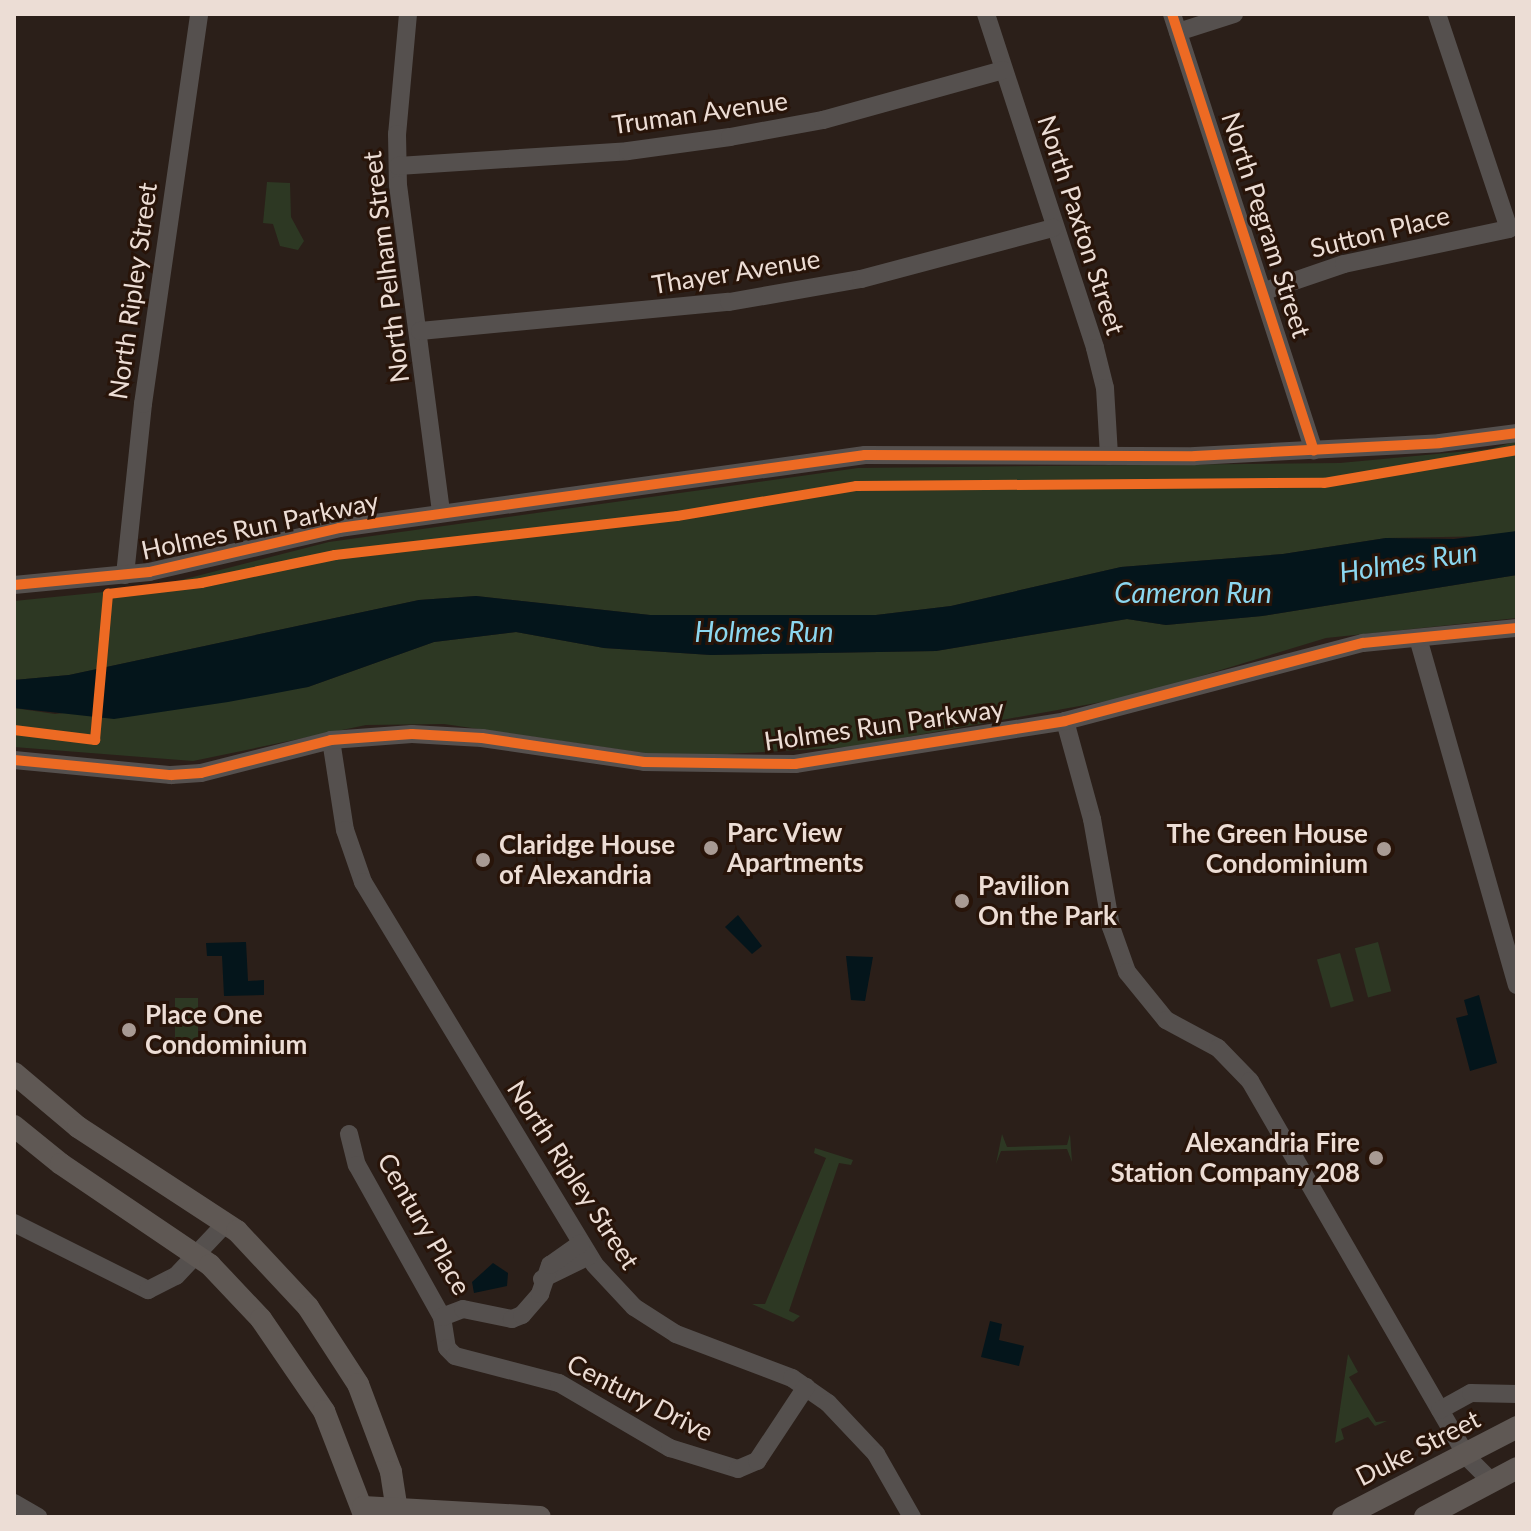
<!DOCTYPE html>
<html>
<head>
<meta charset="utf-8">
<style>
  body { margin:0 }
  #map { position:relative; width:1531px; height:1531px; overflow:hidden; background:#2b1f19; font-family:Lato,sans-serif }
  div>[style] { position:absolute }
  .green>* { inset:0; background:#2d3823; transform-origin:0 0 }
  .water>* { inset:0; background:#04151b }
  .minor>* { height:18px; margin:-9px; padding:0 9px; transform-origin:9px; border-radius:9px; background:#55504e }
  .major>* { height:22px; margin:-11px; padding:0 11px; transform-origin:11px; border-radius:11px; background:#5f5854 }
  .cycleway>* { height:10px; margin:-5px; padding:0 5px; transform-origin:5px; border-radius:5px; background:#ed6a23 }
  .dots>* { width:22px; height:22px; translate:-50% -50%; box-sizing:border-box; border:4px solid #281409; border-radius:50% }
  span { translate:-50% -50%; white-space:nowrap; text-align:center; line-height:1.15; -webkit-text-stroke:6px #281409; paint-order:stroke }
  .street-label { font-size:26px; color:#ecddd5 }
  .poi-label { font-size:26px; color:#ecddd5; font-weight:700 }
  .left { translate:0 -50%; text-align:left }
  .right { translate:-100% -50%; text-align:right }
  .water-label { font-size:28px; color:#8bd7f0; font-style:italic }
  .frame { position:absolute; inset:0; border:16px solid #ecddd5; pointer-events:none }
</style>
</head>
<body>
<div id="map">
  <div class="green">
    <i style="clip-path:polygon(267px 182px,290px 183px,291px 217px,304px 241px,298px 250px,280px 246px,273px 224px,263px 223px)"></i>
    <i style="clip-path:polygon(1517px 441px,1517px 531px,1498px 536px,1386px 538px,1283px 554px,1121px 567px,951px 606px,876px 615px,650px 615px,476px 596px,419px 600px,69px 675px,14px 680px,14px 601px,154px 587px,329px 542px,858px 468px,1340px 463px,1490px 449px)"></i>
    <i style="clip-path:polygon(1517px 575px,1517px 618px,1326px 638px,1135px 696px,852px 747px,672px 757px,444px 724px,366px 725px,193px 761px,14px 747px,14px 708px,55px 714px,308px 687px,434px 642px,516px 632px,604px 648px,711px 655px,936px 651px,1127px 619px,1166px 625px,1262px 616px)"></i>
    <i style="left:1378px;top:942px;width:51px;height:24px;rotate:75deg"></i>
    <i style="left:1340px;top:953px;width:50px;height:24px;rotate:74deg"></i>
    <i style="left:175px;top:998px;width:23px;height:52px"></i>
    <i style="clip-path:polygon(1002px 1134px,1007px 1147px,1067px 1145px,1070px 1134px,1072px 1162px,1067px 1149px,1001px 1151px,996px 1164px)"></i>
    <i style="clip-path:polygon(815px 1148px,853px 1160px,851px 1165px,839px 1163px,789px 1311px,800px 1316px,793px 1322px,752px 1304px,765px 1304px,826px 1158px,814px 1153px)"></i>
    <i style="clip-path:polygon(1348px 1354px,1358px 1372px,1349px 1377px,1376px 1422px,1387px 1421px,1375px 1426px,1368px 1417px,1341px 1429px,1344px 1439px,1335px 1443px)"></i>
  </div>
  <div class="water">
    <i style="clip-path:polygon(1517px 531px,1517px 575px,1262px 616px,1166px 625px,1127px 619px,936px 651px,711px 655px,604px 648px,516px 632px,434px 642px,308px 687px,228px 702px,114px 719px,14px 708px,14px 680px,69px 675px,419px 600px,476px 596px,650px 615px,876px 615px,951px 606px,1121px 567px,1283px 554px,1386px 538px,1454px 539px)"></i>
    <i style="clip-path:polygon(738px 915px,762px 946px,752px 954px,725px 927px)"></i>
    <i style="clip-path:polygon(246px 942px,248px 981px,264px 980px,264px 995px,224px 996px,222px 956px,207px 956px,206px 943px)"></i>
    <i style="clip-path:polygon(846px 956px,873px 957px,865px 1001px,851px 1000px)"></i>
    <i style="clip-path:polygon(1479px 995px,1497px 1063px,1470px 1071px,1456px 1018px,1468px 1015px,1464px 1000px)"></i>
    <i style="clip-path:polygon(493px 1263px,508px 1273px,507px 1286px,474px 1293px,472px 1282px)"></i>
    <i style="clip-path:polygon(990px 1321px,1002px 1324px,999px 1340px,1024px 1346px,1019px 1366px,981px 1357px)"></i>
  </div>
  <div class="minor">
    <i style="left:408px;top:14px;width:121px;rotate:95.2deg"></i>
    <i style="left:397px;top:134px;width:51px;rotate:88.9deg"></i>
    <i style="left:398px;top:185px;width:331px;rotate:82.5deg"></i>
    <i style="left:986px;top:14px;width:351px;rotate:71.9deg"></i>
    <i style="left:1095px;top:348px;width:41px;rotate:76deg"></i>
    <i style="left:1105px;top:388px;width:68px;rotate:86.6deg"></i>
    <i style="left:1172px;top:14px;width:459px;rotate:72deg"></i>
    <i style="left:1178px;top:32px;width:59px;rotate:-17.8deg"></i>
    <i style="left:398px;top:166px;width:230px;rotate:-3.7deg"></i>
    <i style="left:628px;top:151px;width:103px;rotate:-7.8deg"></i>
    <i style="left:730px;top:137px;width:95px;rotate:-10.4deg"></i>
    <i style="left:823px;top:120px;width:187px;rotate:-15.5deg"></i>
    <i style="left:1265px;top:291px;width:83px;rotate:-18.9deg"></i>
    <i style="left:1344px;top:264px;width:169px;rotate:-12deg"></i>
    <i style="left:1509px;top:229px;width:227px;rotate:-108.5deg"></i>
    <i style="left:420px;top:331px;width:310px;rotate:-5.4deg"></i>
    <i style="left:729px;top:302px;width:134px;rotate:-9.9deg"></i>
    <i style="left:861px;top:279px;width:199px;rotate:-14.9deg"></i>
    <i style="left:125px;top:575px;width:172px;rotate:-84deg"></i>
    <i style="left:143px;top:404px;width:394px;rotate:-81.8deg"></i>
    <i style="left:14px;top:585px;width:136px;rotate:-5.5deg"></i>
    <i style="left:149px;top:572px;width:195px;rotate:-13deg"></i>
    <i style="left:339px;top:528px;width:531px;rotate:-7.9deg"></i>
    <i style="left:865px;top:455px;width:330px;rotate:0.2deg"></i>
    <i style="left:1195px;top:456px;width:245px;rotate:-3deg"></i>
    <i style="left:1440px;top:443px;width:78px;rotate:-7.4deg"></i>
    <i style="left:1418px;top:638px;width:361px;rotate:74.1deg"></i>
    <i style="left:1065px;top:721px;width:102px;rotate:74.6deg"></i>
    <i style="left:1092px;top:819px;width:110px;rotate:80deg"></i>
    <i style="left:1111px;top:927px;width:48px;rotate:70.4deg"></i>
    <i style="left:1127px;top:972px;width:62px;rotate:50.9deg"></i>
    <i style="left:1166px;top:1020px;width:59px;rotate:28.3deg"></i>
    <i style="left:1218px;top:1048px;width:46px;rotate:45.9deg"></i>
    <i style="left:1250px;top:1081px;width:434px;rotate:60deg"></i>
    <i style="left:1467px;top:1457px;width:35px;rotate:45deg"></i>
    <i style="left:331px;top:740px;width:91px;rotate:81.2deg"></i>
    <i style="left:345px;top:830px;width:55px;rotate:70.9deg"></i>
    <i style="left:363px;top:882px;width:446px;rotate:58.8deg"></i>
    <i style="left:594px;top:1264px;width:59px;rotate:47.1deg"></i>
    <i style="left:634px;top:1307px;width:50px;rotate:32.7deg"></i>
    <i style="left:676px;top:1334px;width:124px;rotate:20.8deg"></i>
    <i style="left:792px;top:1378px;width:44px;rotate:34.8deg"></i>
    <i style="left:828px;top:1403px;width:70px;rotate:46.7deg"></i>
    <i style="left:876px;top:1454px;width:73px;rotate:60.3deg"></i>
    <i style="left:14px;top:760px;width:158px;rotate:5.5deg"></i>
    <i style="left:171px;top:775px;width:30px;rotate:-4deg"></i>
    <i style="left:201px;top:773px;width:134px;rotate:-14.2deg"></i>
    <i style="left:331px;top:740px;width:81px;rotate:-4.2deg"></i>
    <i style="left:412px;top:734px;width:70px;rotate:3.3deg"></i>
    <i style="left:482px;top:738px;width:164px;rotate:8.4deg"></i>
    <i style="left:644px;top:762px;width:151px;rotate:0.8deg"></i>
    <i style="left:795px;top:764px;width:273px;rotate:-9deg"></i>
    <i style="left:1065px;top:721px;width:308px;rotate:-14.7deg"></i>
    <i style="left:1363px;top:643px;width:155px;rotate:-5.6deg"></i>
    <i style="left:349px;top:1134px;width:32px;rotate:76deg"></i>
    <i style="left:357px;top:1165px;width:174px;rotate:60.8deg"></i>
    <i style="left:442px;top:1317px;width:31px;rotate:81deg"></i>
    <i style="left:447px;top:1348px;width:11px;rotate:45deg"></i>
    <i style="left:455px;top:1356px;width:107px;rotate:14.6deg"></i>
    <i style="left:559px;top:1383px;width:129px;rotate:30.4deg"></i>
    <i style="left:670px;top:1448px;width:71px;rotate:17.2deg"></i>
    <i style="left:738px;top:1469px;width:21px;rotate:-23deg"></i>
    <i style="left:757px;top:1461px;width:89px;rotate:-56.5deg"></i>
    <i style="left:14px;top:1223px;width:150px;rotate:26.6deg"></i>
    <i style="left:148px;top:1290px;width:31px;rotate:-27deg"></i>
    <i style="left:176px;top:1276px;width:73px;rotate:-46.7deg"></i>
    <i style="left:542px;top:1279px;width:52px;rotate:-26.1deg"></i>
    <i style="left:442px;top:1317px;width:22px;rotate:-21deg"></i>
    <i style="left:463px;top:1309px;width:50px;rotate:11.5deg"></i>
    <i style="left:512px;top:1319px;width:11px;rotate:-22deg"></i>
    <i style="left:522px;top:1315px;width:28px;rotate:-49deg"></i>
    <i style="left:540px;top:1294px;width:31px;rotate:-71deg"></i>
    <i style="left:550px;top:1265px;width:38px;rotate:-35deg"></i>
    <i style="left:1440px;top:1410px;width:35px;rotate:-29deg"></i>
    <i style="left:1471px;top:1393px;width:46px;rotate:1.2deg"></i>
    <i style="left:14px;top:1503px;width:28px;rotate:30deg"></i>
  </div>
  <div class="major">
    <i style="left:14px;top:1073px;width:84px;rotate:40.2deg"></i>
    <i style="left:78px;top:1127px;width:190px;rotate:33.2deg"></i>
    <i style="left:237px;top:1231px;width:104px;rotate:46.9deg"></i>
    <i style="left:308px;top:1307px;width:92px;rotate:57deg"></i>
    <i style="left:358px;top:1384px;width:94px;rotate:69.4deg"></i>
    <i style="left:391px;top:1472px;width:46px;rotate:81.2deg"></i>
    <i style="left:14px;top:1126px;width:60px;rotate:39deg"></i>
    <i style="left:61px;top:1164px;width:180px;rotate:34.1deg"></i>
    <i style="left:210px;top:1265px;width:74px;rotate:46.6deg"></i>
    <i style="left:261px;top:1319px;width:112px;rotate:55.6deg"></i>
    <i style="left:324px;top:1411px;width:114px;rotate:68.9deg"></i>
    <i style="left:363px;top:1507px;width:177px;rotate:3.2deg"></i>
    <i style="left:1343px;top:1517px;width:196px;rotate:-27.3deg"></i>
    <i style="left:1425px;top:1517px;width:104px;rotate:-28deg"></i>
  </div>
  <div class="cycleway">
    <i style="left:1172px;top:14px;width:459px;rotate:72deg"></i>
    <i style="left:14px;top:585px;width:136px;rotate:-5.5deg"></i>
    <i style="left:149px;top:572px;width:195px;rotate:-13deg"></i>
    <i style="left:339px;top:528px;width:531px;rotate:-7.9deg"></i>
    <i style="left:865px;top:455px;width:330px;rotate:0.2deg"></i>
    <i style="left:1195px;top:456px;width:245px;rotate:-3deg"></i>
    <i style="left:1440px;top:443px;width:78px;rotate:-7.4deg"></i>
    <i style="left:14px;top:730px;width:82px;rotate:7deg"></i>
    <i style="left:95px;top:740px;width:147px;rotate:-84.9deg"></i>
    <i style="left:108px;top:594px;width:94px;rotate:-6.7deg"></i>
    <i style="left:201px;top:583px;width:137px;rotate:-11.8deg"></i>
    <i style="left:335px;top:555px;width:344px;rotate:-6.5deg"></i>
    <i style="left:677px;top:516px;width:181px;rotate:-9.5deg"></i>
    <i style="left:856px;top:486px;width:468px;rotate:-0.4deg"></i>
    <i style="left:1324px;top:483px;width:196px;rotate:-9.7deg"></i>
    <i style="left:14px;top:760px;width:158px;rotate:5.5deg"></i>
    <i style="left:171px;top:775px;width:30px;rotate:-4deg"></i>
    <i style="left:201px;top:773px;width:134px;rotate:-14.2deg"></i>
    <i style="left:331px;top:740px;width:81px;rotate:-4.2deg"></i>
    <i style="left:412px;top:734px;width:70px;rotate:3.3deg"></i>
    <i style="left:482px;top:738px;width:164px;rotate:8.4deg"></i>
    <i style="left:644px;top:762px;width:151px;rotate:0.8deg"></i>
    <i style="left:795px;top:764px;width:273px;rotate:-9deg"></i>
    <i style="left:1065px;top:721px;width:308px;rotate:-14.7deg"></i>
    <i style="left:1363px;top:643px;width:155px;rotate:-5.6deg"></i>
  </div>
  <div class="dots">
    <i style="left:711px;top:848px;background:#a89a93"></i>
    <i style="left:1384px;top:849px;background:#a89a93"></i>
    <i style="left:483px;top:860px;background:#a89a93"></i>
    <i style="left:962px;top:901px;background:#a89a93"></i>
    <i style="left:129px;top:1030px;background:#a89a93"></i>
    <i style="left:1376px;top:1158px;background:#a89a93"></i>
  </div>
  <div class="street-label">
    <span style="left:700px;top:113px;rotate:-8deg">Truman Avenue</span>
    <span style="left:1081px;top:225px;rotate:72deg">North Paxton Street</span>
    <span style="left:1266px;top:225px;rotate:72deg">North Pegram Street</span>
    <span style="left:1380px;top:232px;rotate:-14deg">Sutton Place</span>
    <span style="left:386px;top:267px;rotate:-97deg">North Pelham Street</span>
    <span style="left:736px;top:272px;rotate:-9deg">Thayer Avenue</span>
    <span style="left:133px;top:291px;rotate:-82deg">North Ripley Street</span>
    <span style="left:260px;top:526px;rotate:-12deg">Holmes Run Parkway</span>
    <span style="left:884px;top:725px;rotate:-8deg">Holmes Run Parkway</span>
    <span style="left:573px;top:1175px;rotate:57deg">North Ripley Street</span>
    <span style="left:424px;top:1224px;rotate:60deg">Century Place</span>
    <span style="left:640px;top:1398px;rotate:27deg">Century Drive</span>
    <span style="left:1418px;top:1448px;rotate:-27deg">Duke Street</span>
  </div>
  <div class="poi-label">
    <span class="left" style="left:727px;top:848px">Parc View<br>Apartments</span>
    <span class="right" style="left:1368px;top:849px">The Green House<br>Condominium</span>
    <span class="left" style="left:499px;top:860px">Claridge House<br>of Alexandria</span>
    <span class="left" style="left:978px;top:901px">Pavilion<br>On the Park</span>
    <span class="left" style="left:145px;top:1030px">Place One<br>Condominium</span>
    <span class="right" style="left:1360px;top:1158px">Alexandria Fire<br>Station Company 208</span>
  </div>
  <div class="water-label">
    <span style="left:1408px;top:561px;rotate:-9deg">Holmes Run</span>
    <span style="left:1193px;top:592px">Cameron Run</span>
    <span style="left:764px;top:631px">Holmes Run</span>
  </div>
  <div class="frame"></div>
</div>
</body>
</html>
